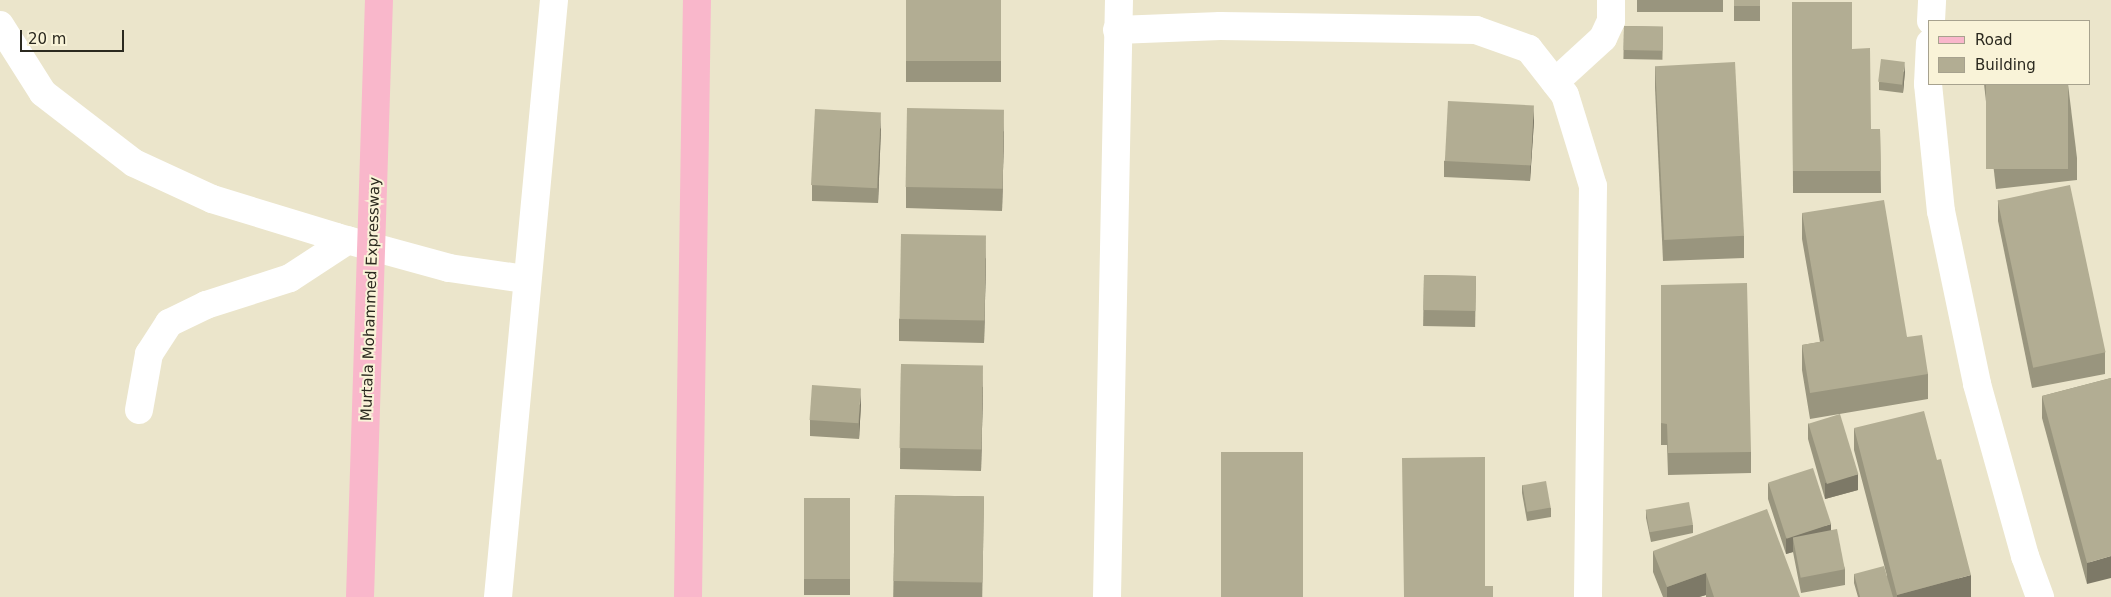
<!DOCTYPE html>
<html>
<head>
<meta charset="utf-8">
<style>
  body { margin:0 }
  #map { position:relative; width:2111px; height:597px; overflow:hidden; background:#ebe5cb; font-family:"DejaVu Sans",sans-serif }
  div>[style] { position:absolute }
  .minor>* { height:28px; margin:-14px; padding:0 14px; transform-origin:14px; border-radius:14px; background:#fff }
  .major>* { height:28px; margin:-14px; padding:0 14px; transform-origin:14px; border-radius:14px; background:#f9b7cb }
  .wall>* { inset:0; background:#99957e; transform-origin:0 0 }
  .shaded-wall>* { inset:0; background:#7d7967 }
  .building>* { inset:0; background:#b2ad93; transform-origin:0 0 }
  span { translate:-50% -50%; white-space:nowrap; text-align:center; line-height:1.15; -webkit-text-stroke:4px #f9f3d8; paint-order:stroke }
  .street-label { font-size:15px; color:#2b291f }
  .legend { position:absolute; left:1928px; top:20px; width:162px; height:65px; box-sizing:border-box; background:#f9f3d8; border:1px solid #a7a28e; margin:0; padding:6px 9px; list-style:none; font-size:15px; color:#2b291f }
  .legend li { display:flex; align-items:center; gap:10px; height:25px }
  .legend b { width:25px; border:1px solid #a7a28e }
  .scale { position:absolute; left:20px; top:30px; width:104px; height:22px; box-sizing:border-box; border:2px solid #2b291f; border-top:0; padding-left:6px; font-size:15px; line-height:18px; white-space:nowrap; color:#2b291f; -webkit-text-stroke:4px #f9f3d8; paint-order:stroke }
</style>
</head>
<body>
<div id="map">
  <div class="minor">
    <i style="left:1931px;top:21px;width:21px;rotate:-87deg"></i>
    <i style="left:0;top:25px;width:80px;rotate:57.7deg"></i>
    <i style="left:43px;top:93px;width:115px;rotate:37.6deg"></i>
    <i style="left:134px;top:163px;width:86px;rotate:24.8deg"></i>
    <i style="left:212px;top:199px;width:130px;rotate:17deg"></i>
    <i style="left:336px;top:237px;width:117px;rotate:15.3deg"></i>
    <i style="left:449px;top:268px;width:77px;rotate:8.2deg"></i>
    <i style="left:1117px;top:30px;width:103px;rotate:-2.2deg"></i>
    <i style="left:1220px;top:26px;width:256px;rotate:0.9deg"></i>
    <i style="left:1476px;top:30px;width:56px;rotate:19.7deg"></i>
    <i style="left:1529px;top:49px;width:58px;rotate:52deg"></i>
    <i style="left:1565px;top:95px;width:95px;rotate:72.9deg"></i>
    <i style="left:1593px;top:186px;width:411px;rotate:90.7deg"></i>
    <i style="left:1930px;top:43px;width:41px;rotate:92.8deg"></i>
    <i style="left:1928px;top:84px;width:128px;rotate:84.2deg"></i>
    <i style="left:1941px;top:211px;width:177px;rotate:78.2deg"></i>
    <i style="left:1977px;top:384px;width:179px;rotate:74.4deg"></i>
    <i style="left:2025px;top:556px;width:44px;rotate:69.9deg"></i>
    <i style="left:1555px;top:82px;width:65px;rotate:-42.5deg"></i>
    <i style="left:1603px;top:38px;width:19px;rotate:-65deg"></i>
    <i style="left:1611px;top:21px;width:21px;rotate:-90deg"></i>
    <i style="left:139px;top:410px;width:57px;rotate:-79.9deg"></i>
    <i style="left:149px;top:354px;width:37px;rotate:-57deg"></i>
    <i style="left:169px;top:323px;width:41px;rotate:-25.9deg"></i>
    <i style="left:206px;top:305px;width:88px;rotate:-17.8deg"></i>
    <i style="left:290px;top:278px;width:69px;rotate:-33.2deg"></i>
    <i style="left:498px;top:597px;width:600px;rotate:-84.64deg"></i>
    <i style="left:1107px;top:597px;width:597px;rotate:-88.85deg"></i>
  </div>
  <div class="major">
    <i style="left:360px;top:597px;width:597px;rotate:-88.18deg"></i>
    <i style="left:688px;top:597px;width:597px;rotate:-89.14deg"></i>
  </div>
  <div class="wall">
    <i style="left:906px;top:0;width:95px;height:82px"></i>
    <i style="left:1637px;top:0;width:86px;height:12px"></i>
    <i style="left:1734px;top:0;width:26px;height:21px"></i>
    <i style="clip-path:polygon(1792px 2px,1852px 49px,1871px 129px,1880px 129px,1881px 193px,1793px 193px)"></i>
    <i style="left:1624px;top:26px;width:39px;height:33px;rotate:1deg"></i>
    <i style="clip-path:polygon(1655px 66px,1744px 236px,1744px 258px,1663px 261px,1655px 88px)"></i>
    <i style="clip-path:polygon(1905px 71px,1903px 93px,1879px 90px,1879px 82px)"></i>
    <i style="clip-path:polygon(1984px 84px,2068px 84px,2077px 158px,2077px 180px,1996px 189px)"></i>
    <i style="clip-path:polygon(1534px 121px,1530px 181px,1444px 177px,1444px 161px)"></i>
    <i style="clip-path:polygon(881px 128px,878px 203px,812px 201px,812px 185px)"></i>
    <i style="clip-path:polygon(1004px 131px,1002px 211px,906px 208px,906px 187px)"></i>
    <i style="clip-path:polygon(1998px 200px,2105px 352px,2105px 374px,2032px 388px,1998px 221px)"></i>
    <i style="clip-path:polygon(1802px 213px,1907px 337px,1928px 374px,1928px 399px,1810px 419px,1802px 370px,1802px 345px,1820px 342px,1802px 239px)"></i>
    <i style="clip-path:polygon(986px 258px,984px 343px,899px 341px,899px 319px)"></i>
    <i style="left:1424px;top:275px;width:52px;height:51px;rotate:1deg"></i>
    <i style="clip-path:polygon(1661px 285px,1751px 452px,1751px 473px,1668px 475px,1667px 445px,1661px 445px)"></i>
    <i style="clip-path:polygon(901px 364px,983px 387px,981px 471px,900px 469px)"></i>
    <i style="clip-path:polygon(2111px 378px,2087px 584px,2042px 418px,2042px 396px)"></i>
    <i style="clip-path:polygon(861px 404px,859px 439px,810px 436px,810px 420px)"></i>
    <i style="clip-path:polygon(1808px 423px,1858px 490px,1825px 499px,1808px 439px)"></i>
    <i style="clip-path:polygon(1854px 428px,1971px 597px,1858px 597px,1854px 583px,1854px 574px,1887px 576px,1854px 450px)"></i>
    <i style="clip-path:polygon(1768px 483px,1831px 530px,1845px 569px,1845px 585px,1801px 593px,1793px 552px,1786px 554px,1768px 499px)"></i>
    <i style="clip-path:polygon(1522px 485px,1551px 508px,1551px 517px,1527px 521px,1522px 493px)"></i>
    <i style="left:895px;top:495px;width:89px;height:102px;rotate:1deg"></i>
    <i style="left:804px;top:498px;width:46px;height:97px"></i>
    <i style="clip-path:polygon(1646px 510px,1693px 525px,1693px 533px,1651px 542px,1646px 518px)"></i>
    <i style="clip-path:polygon(1653px 551px,1800px 597px,1706px 597px,1706px 595px,1699px 597px,1663px 597px,1653px 572px)"></i>
  </div>
  <div class="shaded-wall">
    <i style="clip-path:polygon(1905px 62px,1905px 71px,1903px 93px,1903px 84px)"></i>
    <i style="clip-path:polygon(1534px 105px,1534px 121px,1530px 181px,1530px 165px)"></i>
    <i style="clip-path:polygon(1004px 110px,1004px 131px,1002px 211px,1002px 189px)"></i>
    <i style="clip-path:polygon(881px 112px,881px 128px,878px 203px,878px 187px)"></i>
    <i style="clip-path:polygon(986px 236px,986px 258px,984px 343px,984px 322px)"></i>
    <i style="clip-path:polygon(983px 366px,983px 387px,981px 471px,981px 449px)"></i>
    <i style="clip-path:polygon(861px 388px,861px 404px,859px 439px,859px 423px)"></i>
    <i style="clip-path:polygon(1858px 474px,1858px 490px,1825px 499px,1825px 483px)"></i>
    <i style="clip-path:polygon(1831px 524px,1831px 540px,1793px 538px,1793px 552px,1786px 554px,1786px 538px)"></i>
    <i style="clip-path:polygon(2111px 556px,2111px 578px,2087px 584px,2087px 563px)"></i>
    <i style="clip-path:polygon(1706px 573px,1706px 595px,1699px 597px,1667px 597px,1667px 587px)"></i>
    <i style="clip-path:polygon(1971px 575px,1971px 597px,1897px 597px,1897px 595px)"></i>
  </div>
  <div class="building">
    <i style="left:906px;top:0;width:95px;height:61px"></i>
    <i style="left:1734px;top:0;width:26px;height:6px"></i>
    <i style="clip-path:polygon(1792px 2px,1852px 2px,1852px 49px,1870px 48px,1871px 129px,1880px 129px,1881px 171px,1793px 171px)"></i>
    <i style="left:1624px;top:26px;width:39px;height:24px;rotate:1deg"></i>
    <i style="left:1881px;top:59px;width:24px;height:23px;rotate:7deg"></i>
    <i style="left:1735px;top:62px;width:174px;height:80px;rotate:87deg"></i>
    <i style="left:1986px;top:84px;width:82px;height:85px"></i>
    <i style="left:1448px;top:101px;width:86px;height:60px;rotate:3deg"></i>
    <i style="left:907px;top:108px;width:97px;height:79px;rotate:1deg"></i>
    <i style="left:815px;top:109px;width:66px;height:76px;rotate:3deg"></i>
    <i style="left:2070px;top:185px;width:171px;height:74px;rotate:78deg"></i>
    <i style="clip-path:polygon(1884px 200px,1907px 337px,1922px 335px,1928px 374px,1810px 393px,1802px 345px,1824px 341px,1802px 213px)"></i>
    <i style="left:901px;top:234px;width:85px;height:85px;rotate:1deg"></i>
    <i style="left:1424px;top:275px;width:52px;height:35px;rotate:1deg"></i>
    <i style="clip-path:polygon(1747px 283px,1751px 452px,1668px 453px,1667px 424px,1661px 423px,1661px 285px)"></i>
    <i style="left:901px;top:364px;width:82px;height:84px;rotate:1deg"></i>
    <i style="clip-path:polygon(2111px 378px,2111px 556px,2087px 563px,2042px 396px)"></i>
    <i style="left:812px;top:385px;width:49px;height:35px;rotate:4deg"></i>
    <i style="clip-path:polygon(1924px 411px,1937px 460px,1941px 459px,1971px 575px,1897px 595px,1854px 428px)"></i>
    <i style="left:1840px;top:414px;width:63px;height:33px;rotate:73deg"></i>
    <i style="left:1303px;top:452px;width:145px;height:82px;rotate:90deg"></i>
    <i style="clip-path:polygon(1485px 457px,1485px 586px,1493px 586px,1493px 597px,1404px 597px,1402px 458px)"></i>
    <i style="left:1813px;top:468px;width:59px;height:47px;rotate:72deg"></i>
    <i style="left:1546px;top:481px;width:27px;height:24px;rotate:80deg"></i>
    <i style="left:895px;top:495px;width:89px;height:86px;rotate:1deg"></i>
    <i style="left:804px;top:498px;width:46px;height:81px"></i>
    <i style="left:1689px;top:502px;width:23px;height:44px;rotate:80deg"></i>
    <i style="clip-path:polygon(1767px 509px,1800px 597px,1714px 597px,1706px 573px,1667px 587px,1653px 551px)"></i>
    <i style="left:1837px;top:529px;width:41px;height:45px;rotate:79deg"></i>
    <i style="clip-path:polygon(1884px 566px,1893px 597px,1860px 597px,1854px 574px)"></i>
  </div>
  <div class="street-label">
    <span style="left:371px;top:299px;rotate:-88deg">Murtala Mohammed Expressway</span>
  </div>
  <ul class="legend">
  <li><b style="height:6px;background:#f9b7cb"></b>Road</li>
  <li><b style="height:14px;background:#b2ad93"></b>Building</li>
  </ul>
  <div class="scale">20 m</div>
</div>
</body>
</html>
